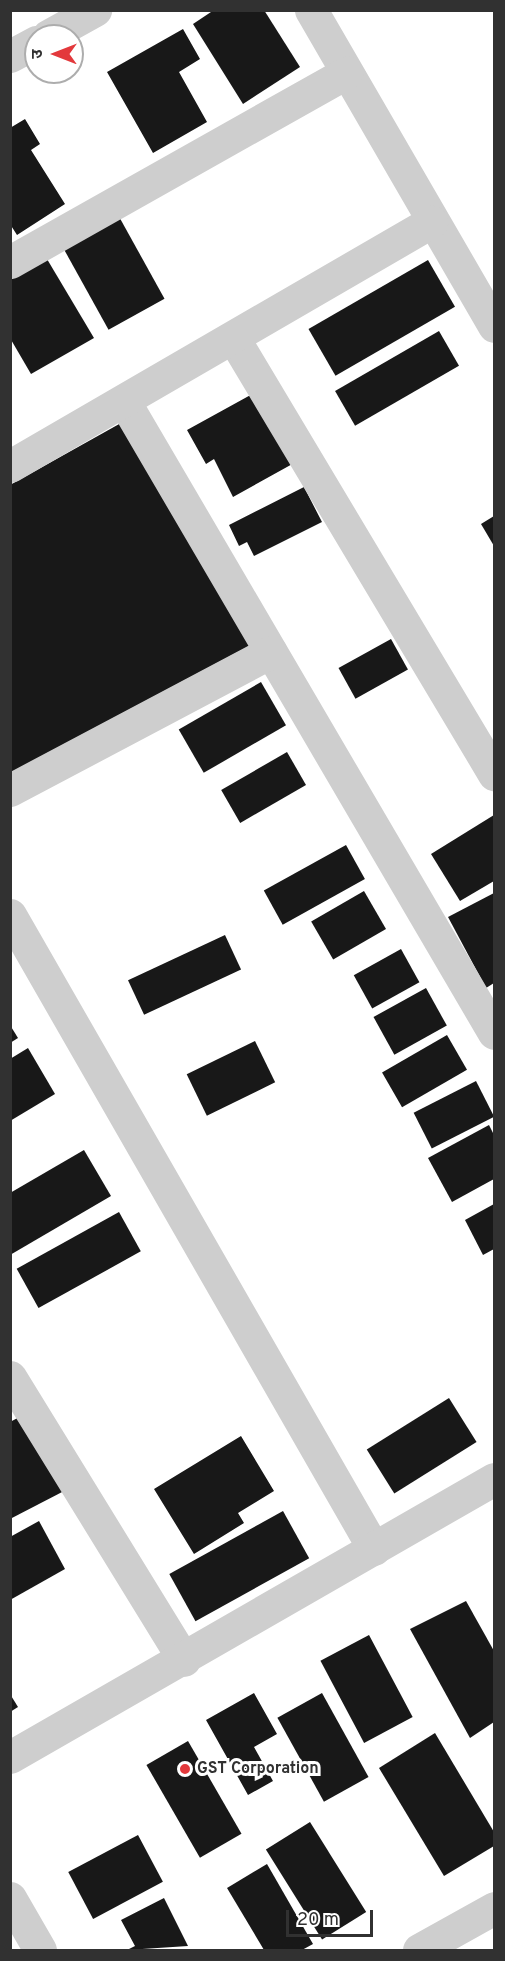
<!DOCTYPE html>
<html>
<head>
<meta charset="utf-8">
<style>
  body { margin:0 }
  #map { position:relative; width:505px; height:1961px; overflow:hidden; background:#fff; font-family:Overpass,"Noto Sans Devanagari",sans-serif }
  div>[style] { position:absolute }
  .building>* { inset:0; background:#181818; transform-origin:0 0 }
  .minor>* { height:33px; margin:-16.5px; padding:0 16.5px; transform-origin:16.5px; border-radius:16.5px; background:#cecece }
  .tertiary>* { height:33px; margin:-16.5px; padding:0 16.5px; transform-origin:16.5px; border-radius:16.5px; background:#cecece }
  .dots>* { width:16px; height:16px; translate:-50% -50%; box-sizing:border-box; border:3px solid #fff; border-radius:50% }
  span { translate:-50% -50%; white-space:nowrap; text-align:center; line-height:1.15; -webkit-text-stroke:6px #fff; paint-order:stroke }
  .poi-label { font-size:16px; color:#313131; font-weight:700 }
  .left { translate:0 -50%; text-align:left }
  .frame { position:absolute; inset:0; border:12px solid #313131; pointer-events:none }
  .north { position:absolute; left:24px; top:24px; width:60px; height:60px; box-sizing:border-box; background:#fff; border:2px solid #adadad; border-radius:50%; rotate:270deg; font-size:16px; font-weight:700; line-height:24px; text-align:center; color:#313131 }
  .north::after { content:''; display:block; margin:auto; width:21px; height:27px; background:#e3393c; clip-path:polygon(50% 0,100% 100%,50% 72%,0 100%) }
  .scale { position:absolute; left:286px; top:1910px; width:87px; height:27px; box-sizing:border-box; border:3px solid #313131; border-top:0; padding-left:8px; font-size:18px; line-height:21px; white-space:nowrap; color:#313131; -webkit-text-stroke:4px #fff; paint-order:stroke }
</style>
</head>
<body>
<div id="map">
  <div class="building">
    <i style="clip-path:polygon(214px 10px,264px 10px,300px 67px,243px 104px,193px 24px)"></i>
    <i style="clip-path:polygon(183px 29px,200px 59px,179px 72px,207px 122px,153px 153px,107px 72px)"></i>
    <i style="clip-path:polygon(25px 119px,40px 144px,31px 150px,65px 204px,17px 235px,10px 224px,10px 128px)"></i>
    <i style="left:117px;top:213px;width:98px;height:64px;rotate:61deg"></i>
    <i style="clip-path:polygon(44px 254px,94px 338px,31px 374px,10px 338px,10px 273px)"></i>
    <i style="left:428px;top:260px;width:54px;height:138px;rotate:60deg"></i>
    <i style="left:439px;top:331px;width:40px;height:120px;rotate:60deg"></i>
    <i style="clip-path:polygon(258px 391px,296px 462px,233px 497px,214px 459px,206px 464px,187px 430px)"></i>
    <i style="clip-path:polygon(121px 423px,255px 643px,10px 773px,10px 485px)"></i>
    <i style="clip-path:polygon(304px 487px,322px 522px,254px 556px,247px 542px,239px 546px,229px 525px)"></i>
    <i style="clip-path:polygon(494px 516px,494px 546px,481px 524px)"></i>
    <i style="left:391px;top:639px;width:35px;height:60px;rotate:61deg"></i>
    <i style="left:261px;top:682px;width:50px;height:95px;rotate:60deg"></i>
    <i style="left:287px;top:752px;width:38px;height:76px;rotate:60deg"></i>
    <i style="clip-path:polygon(494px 815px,494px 881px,460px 901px,431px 854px)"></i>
    <i style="left:346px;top:845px;width:39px;height:94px;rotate:61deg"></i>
    <i style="left:364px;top:891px;width:44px;height:61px;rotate:60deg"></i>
    <i style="clip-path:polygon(494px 893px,494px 983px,486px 988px,448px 917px)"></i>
    <i style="left:225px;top:935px;width:38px;height:107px;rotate:65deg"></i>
    <i style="left:401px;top:949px;width:38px;height:54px;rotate:61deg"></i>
    <i style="left:426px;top:988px;width:43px;height:60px;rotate:61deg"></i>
    <i style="clip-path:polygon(10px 1025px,18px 1038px,10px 1043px)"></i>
    <i style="left:447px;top:1035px;width:40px;height:75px;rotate:60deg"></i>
    <i style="left:255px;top:1041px;width:46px;height:76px;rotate:64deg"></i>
    <i style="clip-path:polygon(28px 1048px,55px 1094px,10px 1121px,10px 1059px)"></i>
    <i style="left:476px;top:1081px;width:40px;height:70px;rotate:63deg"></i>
    <i style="clip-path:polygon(489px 1125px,494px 1135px,494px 1179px,452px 1202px,428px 1158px)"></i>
    <i style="clip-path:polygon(84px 1150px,111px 1196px,10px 1255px,10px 1193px)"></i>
    <i style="clip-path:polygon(494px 1204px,494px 1249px,483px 1255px,465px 1220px)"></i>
    <i style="left:119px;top:1212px;width:45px;height:117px;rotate:61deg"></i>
    <i style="left:449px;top:1398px;width:52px;height:97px;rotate:58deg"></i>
    <i style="clip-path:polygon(25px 1414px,66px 1490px,10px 1519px,10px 1422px)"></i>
    <i style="clip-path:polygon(241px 1436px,274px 1491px,238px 1513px,244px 1523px,194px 1554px,154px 1489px)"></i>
    <i style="left:283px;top:1511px;width:54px;height:130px;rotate:61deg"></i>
    <i style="clip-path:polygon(39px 1521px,65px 1569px,10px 1600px,10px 1537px)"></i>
    <i style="clip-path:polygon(466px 1601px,494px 1651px,494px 1722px,470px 1738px,410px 1629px)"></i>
    <i style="left:369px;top:1635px;width:93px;height:55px;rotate:62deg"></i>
    <i style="clip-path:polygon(254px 1693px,277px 1734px,254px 1747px,273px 1781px,248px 1795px,206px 1720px)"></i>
    <i style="left:322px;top:1693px;width:96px;height:51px;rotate:61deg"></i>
    <i style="clip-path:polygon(10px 1694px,18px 1707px,10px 1712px)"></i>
    <i style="clip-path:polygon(435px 1733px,494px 1832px,494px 1846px,444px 1876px,379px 1768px)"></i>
    <i style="left:188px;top:1741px;width:107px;height:48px;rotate:60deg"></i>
    <i style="left:310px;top:1822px;width:106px;height:52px;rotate:58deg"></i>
    <i style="left:138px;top:1835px;width:53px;height:79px;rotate:62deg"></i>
    <i style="clip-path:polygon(267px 1864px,313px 1944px,302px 1950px,264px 1950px,227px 1888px)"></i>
    <i style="clip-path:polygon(164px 1898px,188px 1946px,127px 1950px,135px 1946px,121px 1920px)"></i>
  </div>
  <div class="minor">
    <i style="left:311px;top:10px;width:365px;rotate:59.9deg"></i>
    <i style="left:48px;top:36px;width:54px;rotate:-29deg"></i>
    <i style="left:10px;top:56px;width:30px;rotate:-28deg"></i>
    <i style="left:10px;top:262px;width:386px;rotate:-29.4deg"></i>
    <i style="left:234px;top:339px;width:507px;rotate:59.13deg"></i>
    <i style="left:124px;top:401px;width:732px;rotate:59.65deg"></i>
    <i style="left:10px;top:466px;width:487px;rotate:-30.1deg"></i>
    <i style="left:10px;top:790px;width:295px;rotate:-27.9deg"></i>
    <i style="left:10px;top:915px;width:731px;rotate:60.14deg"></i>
    <i style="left:10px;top:1377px;width:332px;rotate:58.4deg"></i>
    <i style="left:10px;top:1757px;width:558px;rotate:-29.87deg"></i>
    <i style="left:419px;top:1950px;width:86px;rotate:-29.2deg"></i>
  </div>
  <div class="tertiary">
    <i style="left:10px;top:1898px;width:60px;rotate:60deg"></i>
  </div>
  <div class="dots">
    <i style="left:185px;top:1769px;background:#e3393c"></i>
  </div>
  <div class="poi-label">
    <span class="left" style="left:197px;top:1769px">GST Corporation</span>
  </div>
  <div class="frame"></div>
  <div class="north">उ</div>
  <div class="scale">20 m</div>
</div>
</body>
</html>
